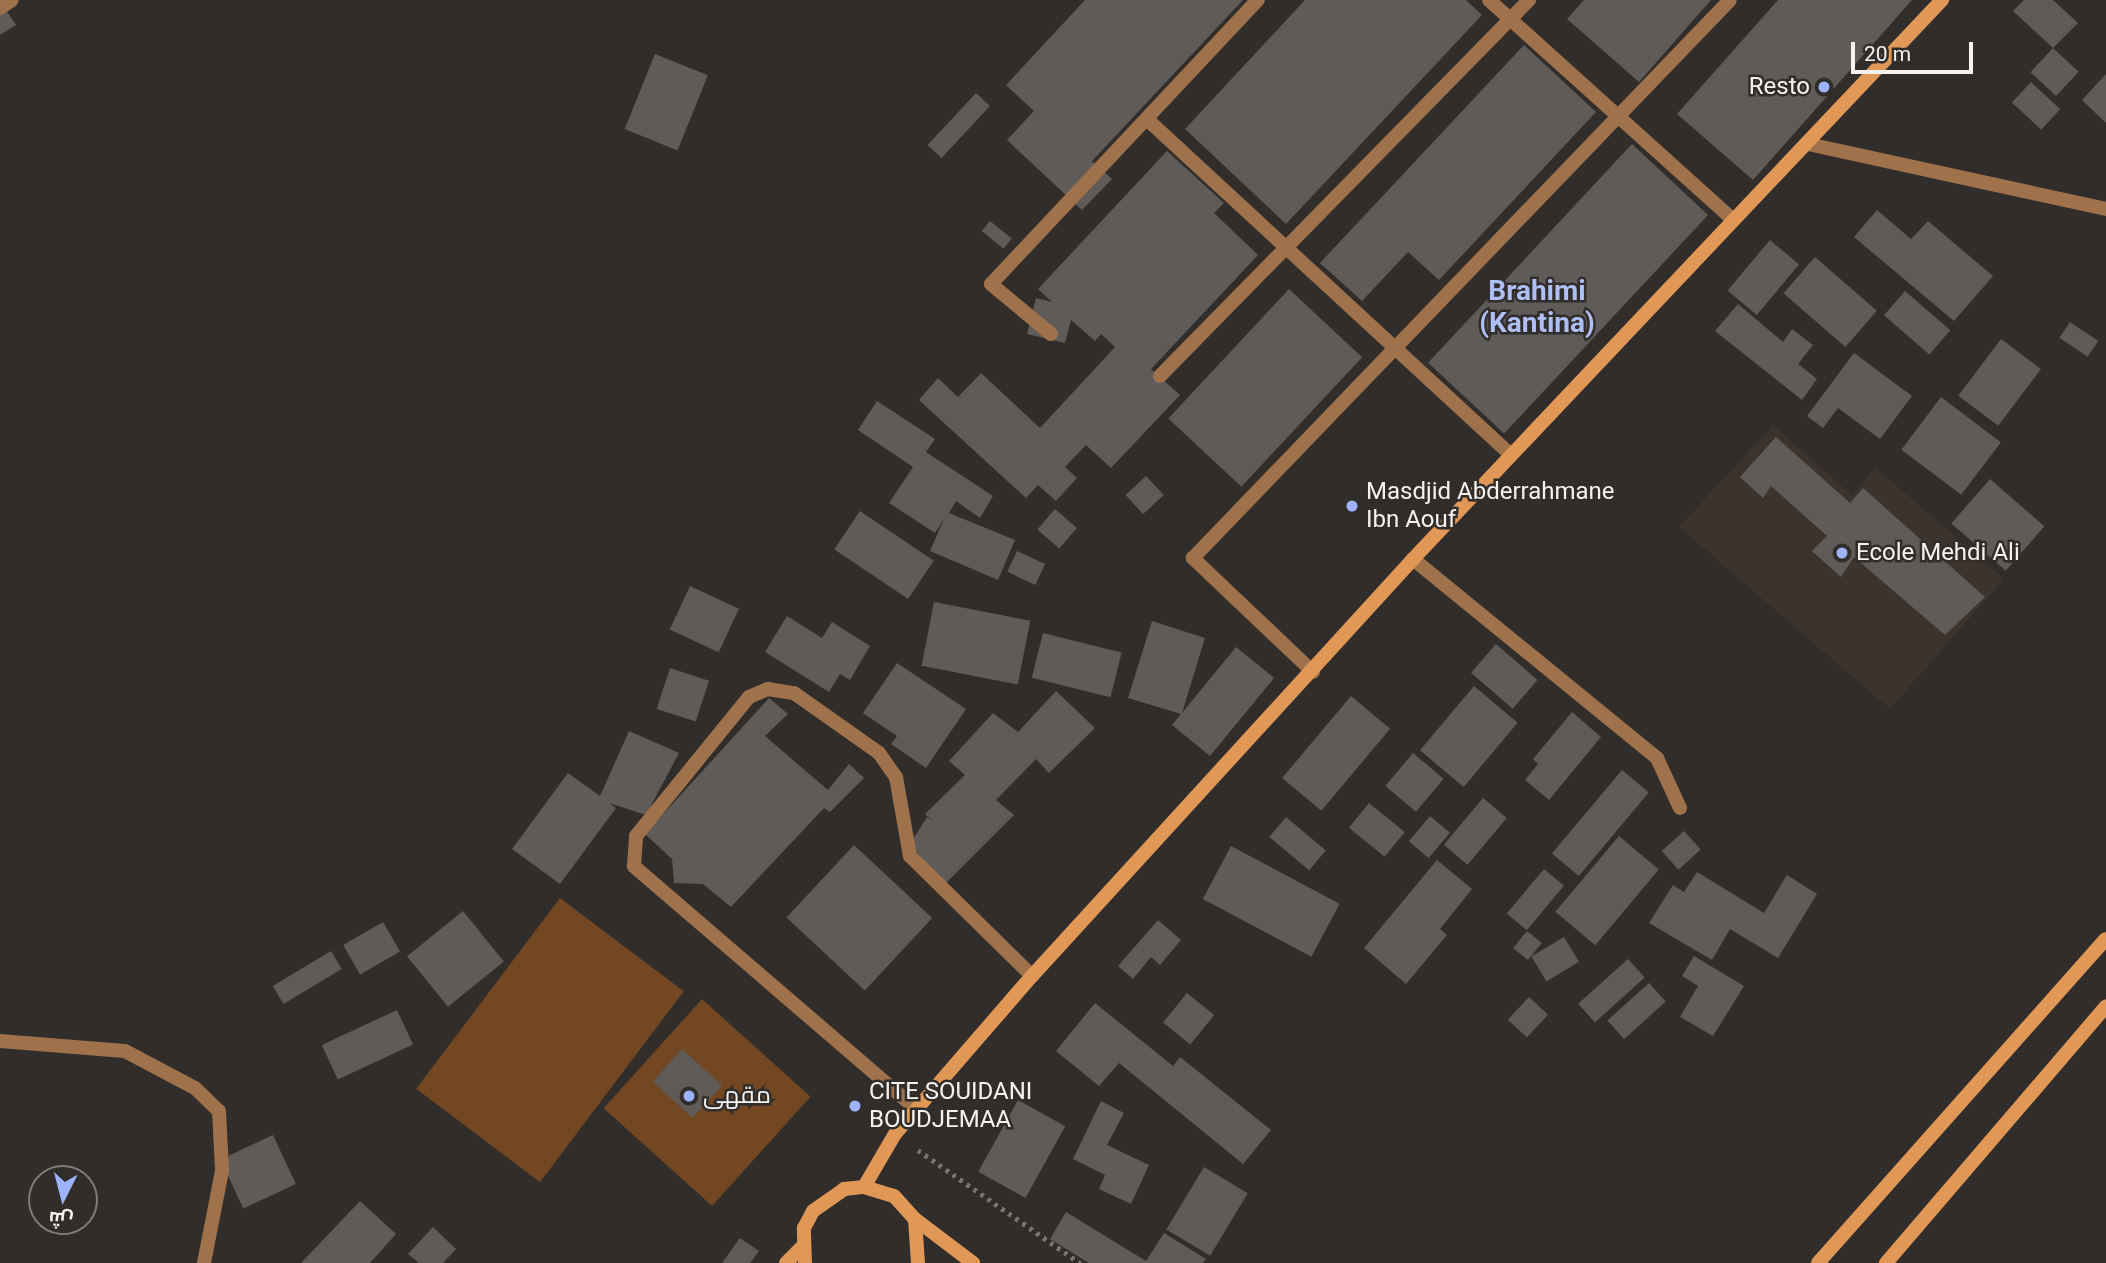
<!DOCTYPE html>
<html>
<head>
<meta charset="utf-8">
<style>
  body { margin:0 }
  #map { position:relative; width:2106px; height:1263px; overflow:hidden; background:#302d2b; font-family:Roboto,Cairo,sans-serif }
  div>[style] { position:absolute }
  .built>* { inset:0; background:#3c332d }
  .green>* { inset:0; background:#724721; transform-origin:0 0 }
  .building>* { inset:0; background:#5f5b58; transform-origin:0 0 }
  .path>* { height:4.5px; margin-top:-2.25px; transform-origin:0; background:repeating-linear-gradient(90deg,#777573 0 3.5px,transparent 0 8.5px) }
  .minor>* { height:14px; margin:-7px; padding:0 7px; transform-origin:7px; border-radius:7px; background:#a0724b }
  .tertiary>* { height:14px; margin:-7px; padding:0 7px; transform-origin:7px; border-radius:7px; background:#a0724b }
  .secondary>* { height:14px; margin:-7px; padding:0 7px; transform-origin:7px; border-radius:7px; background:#e19756 }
  .dots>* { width:19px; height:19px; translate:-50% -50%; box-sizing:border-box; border:4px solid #302d2b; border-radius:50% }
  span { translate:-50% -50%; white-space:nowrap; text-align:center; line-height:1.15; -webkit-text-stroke:5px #302d2b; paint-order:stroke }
  .poi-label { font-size:24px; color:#f5f3f1 }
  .right { translate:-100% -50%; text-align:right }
  .left { translate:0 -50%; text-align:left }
  .quarter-label { font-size:28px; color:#adbff5; font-weight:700 }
  .north { position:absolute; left:28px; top:1165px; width:70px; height:70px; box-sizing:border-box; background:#302d2b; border:2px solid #7f7c7a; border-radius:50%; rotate:186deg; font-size:19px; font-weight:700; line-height:28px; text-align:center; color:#f5f3f1 }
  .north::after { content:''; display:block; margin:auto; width:24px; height:32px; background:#9db4fd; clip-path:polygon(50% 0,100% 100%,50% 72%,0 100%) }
  .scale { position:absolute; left:1851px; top:42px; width:122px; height:32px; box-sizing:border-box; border:4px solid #f5f3f1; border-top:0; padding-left:9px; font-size:21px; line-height:24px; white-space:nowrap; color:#f5f3f1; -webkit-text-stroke:5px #302d2b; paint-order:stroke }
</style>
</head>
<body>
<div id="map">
  <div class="built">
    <i style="clip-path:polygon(1773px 425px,1852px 495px,1875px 467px,2004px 579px,1890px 709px,1679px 527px)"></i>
  </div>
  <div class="green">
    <i style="left:560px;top:898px;width:155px;height:239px;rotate:37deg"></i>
    <i style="left:702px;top:999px;width:146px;height:147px;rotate:42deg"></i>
  </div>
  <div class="building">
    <i style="clip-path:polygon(1085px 0,1243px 0,1092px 161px,1112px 179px,1082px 210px,1007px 140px,1034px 111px,1006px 85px)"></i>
    <i style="clip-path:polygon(1305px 0,1466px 0,1482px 15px,1286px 224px,1185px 129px)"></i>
    <i style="clip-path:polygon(1584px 0,1711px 0,1639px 82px,1567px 19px)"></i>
    <i style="clip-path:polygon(1778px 0,1912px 0,1753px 180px,1677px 114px)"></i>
    <i style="clip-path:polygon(2024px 0,2053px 0,2078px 23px,2053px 48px,2013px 11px)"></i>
    <i style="clip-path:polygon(0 1px,16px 25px,0 35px)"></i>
    <i style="clip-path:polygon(1524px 45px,1596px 112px,1439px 280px,1408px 252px,1362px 301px,1320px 263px)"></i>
    <i style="left:2053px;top:48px;width:35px;height:33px;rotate:43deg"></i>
    <i style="left:655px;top:54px;width:57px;height:81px;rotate:22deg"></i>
    <i style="clip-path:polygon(2106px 74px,2106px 123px,2082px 100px)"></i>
    <i style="left:2031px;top:82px;width:40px;height:28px;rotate:43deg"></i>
    <i style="left:976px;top:93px;width:19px;height:71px;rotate:43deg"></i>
    <i style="left:1632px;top:144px;width:104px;height:299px;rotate:43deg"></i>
    <i style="clip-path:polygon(1167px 151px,1224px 203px,1214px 213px,1258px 255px,1151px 369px,1180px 395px,1111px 468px,1086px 445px,1065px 467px,1077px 478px,1056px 501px,1038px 485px,1026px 498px,919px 400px,938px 378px,958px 397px,981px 373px,1040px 428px,1115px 347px,1101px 334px,1095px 341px,1071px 320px,1065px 343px,1027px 334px,1036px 298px,1052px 302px,1038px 289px)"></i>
    <i style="clip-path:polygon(1877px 210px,1911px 239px,1928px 221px,1993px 276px,1954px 321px,1854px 237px)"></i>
    <i style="left:990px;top:221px;width:28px;height:13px;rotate:39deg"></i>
    <i style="left:1770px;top:240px;width:38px;height:66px;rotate:40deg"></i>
    <i style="left:1815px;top:257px;width:82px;height:48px;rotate:41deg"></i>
    <i style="left:1289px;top:289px;width:100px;height:177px;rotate:43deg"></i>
    <i style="left:1905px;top:291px;width:60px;height:32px;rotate:41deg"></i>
    <i style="clip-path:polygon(1738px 304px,1783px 342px,1792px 329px,1813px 345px,1798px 364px,1817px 379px,1802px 400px,1715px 331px)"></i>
    <i style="left:2070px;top:322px;width:34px;height:19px;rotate:34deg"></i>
    <i style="left:2001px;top:339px;width:50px;height:71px;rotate:37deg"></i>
    <i style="clip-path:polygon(1854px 353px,1912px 396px,1880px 439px,1838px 408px,1823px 428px,1807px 416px)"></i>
    <i style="left:1941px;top:397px;width:75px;height:66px;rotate:37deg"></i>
    <i style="clip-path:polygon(877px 401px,935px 439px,926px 452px,993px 496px,980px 518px,956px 501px,949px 513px,1015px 540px,998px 580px,930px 551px,944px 519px,935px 533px,889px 503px,913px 467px,858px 430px)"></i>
    <i style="clip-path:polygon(1776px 437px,1850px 503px,1863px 488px,1985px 597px,1945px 635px,1854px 557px,1841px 577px,1812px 551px,1827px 536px,1771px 486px,1763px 498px,1740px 477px)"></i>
    <i style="left:1146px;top:476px;width:26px;height:28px;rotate:47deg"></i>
    <i style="left:1990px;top:479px;width:72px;height:59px;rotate:41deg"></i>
    <i style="left:1055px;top:509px;width:29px;height:27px;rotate:41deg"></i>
    <i style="left:860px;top:511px;width:89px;height:46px;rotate:34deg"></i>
    <i style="left:1017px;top:551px;width:31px;height:23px;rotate:25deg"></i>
    <i style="left:690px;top:586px;width:54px;height:48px;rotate:25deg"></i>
    <i style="left:934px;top:602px;width:98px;height:65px;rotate:11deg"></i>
    <i style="clip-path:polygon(787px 616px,822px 638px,832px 622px,870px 646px,850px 680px,840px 674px,829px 692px,765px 652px)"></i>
    <i style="clip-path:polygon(1152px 621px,1205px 638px,1182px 713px,1236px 647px,1274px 678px,1210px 756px,1172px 725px,1181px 714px,1128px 698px)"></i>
    <i style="left:1043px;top:633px;width:81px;height:46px;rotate:14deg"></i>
    <i style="left:1496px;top:644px;width:55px;height:38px;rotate:41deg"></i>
    <i style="clip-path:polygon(897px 663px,966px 709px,926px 768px,891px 744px,897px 736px,863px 713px)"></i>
    <i style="left:670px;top:668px;width:41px;height:43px;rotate:18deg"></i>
    <i style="left:1474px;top:686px;width:57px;height:84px;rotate:40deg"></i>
    <i style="clip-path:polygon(1056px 691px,1095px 728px,1049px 773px,1036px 759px,996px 800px,1014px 815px,944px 885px,910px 844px,927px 817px,934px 822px,925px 814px,965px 775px,949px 761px,993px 713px,1018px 732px)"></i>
    <i style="left:1351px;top:696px;width:51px;height:107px;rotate:40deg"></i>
    <i style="clip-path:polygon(769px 698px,788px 714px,765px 736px,828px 790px,849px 764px,864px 778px,830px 812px,824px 808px,731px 907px,703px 884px,674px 883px,672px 859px,645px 834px)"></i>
    <i style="clip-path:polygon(1572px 712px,1601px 737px,1549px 800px,1525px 780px,1538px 764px,1533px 759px)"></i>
    <i style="clip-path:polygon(629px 731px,679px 753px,646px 815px,609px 803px,616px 808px,560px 884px,512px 849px,568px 773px,600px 796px)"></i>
    <i style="left:1413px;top:753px;width:40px;height:43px;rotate:40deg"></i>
    <i style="left:1622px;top:770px;width:35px;height:109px;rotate:40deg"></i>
    <i style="left:1483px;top:798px;width:31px;height:61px;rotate:40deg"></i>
    <i style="left:1369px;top:803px;width:46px;height:32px;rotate:39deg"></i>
    <i style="left:1430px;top:816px;width:26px;height:33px;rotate:40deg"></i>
    <i style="left:1286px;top:817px;width:52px;height:26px;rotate:40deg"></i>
    <i style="left:1684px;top:831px;width:25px;height:30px;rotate:48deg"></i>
    <i style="left:1619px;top:836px;width:52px;height:99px;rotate:40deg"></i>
    <i style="left:854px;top:845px;width:107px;height:99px;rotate:43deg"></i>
    <i style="left:1231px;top:846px;width:123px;height:60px;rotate:28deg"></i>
    <i style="clip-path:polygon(1437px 860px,1472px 889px,1440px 929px,1447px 935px,1406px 984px,1364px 948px)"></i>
    <i style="left:1544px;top:869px;width:26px;height:58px;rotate:40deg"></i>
    <i style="clip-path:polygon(1697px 872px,1764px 913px,1787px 875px,1817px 894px,1778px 958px,1730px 929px,1712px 960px,1649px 923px,1673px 885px,1684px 892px)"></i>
    <i style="left:463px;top:911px;width:65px;height:72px;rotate:51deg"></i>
    <i style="clip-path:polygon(1158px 920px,1181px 940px,1160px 965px,1151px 957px,1133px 979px,1118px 966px)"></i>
    <i style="left:383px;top:922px;width:34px;height:46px;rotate:60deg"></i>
    <i style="left:1527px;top:931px;width:19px;height:22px;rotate:39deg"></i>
    <i style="left:1564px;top:937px;width:29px;height:38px;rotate:59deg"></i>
    <i style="left:331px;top:951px;width:21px;height:68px;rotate:59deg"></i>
    <i style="clip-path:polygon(1694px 956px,1744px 986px,1713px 1036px,1680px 1017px,1698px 986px,1682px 976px)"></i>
    <i style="left:1628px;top:959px;width:25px;height:67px;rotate:48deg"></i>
    <i style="left:1649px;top:983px;width:25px;height:56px;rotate:48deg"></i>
    <i style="left:1187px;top:993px;width:35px;height:38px;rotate:39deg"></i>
    <i style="left:1529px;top:997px;width:26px;height:31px;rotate:43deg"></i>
    <i style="clip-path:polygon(1095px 1003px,1173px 1066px,1180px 1057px,1271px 1130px,1243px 1164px,1119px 1063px,1099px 1086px,1056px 1051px)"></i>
    <i style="left:397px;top:1010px;width:38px;height:83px;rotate:65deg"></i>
    <i style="left:682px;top:1049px;width:54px;height:44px;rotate:42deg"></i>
    <i style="left:1018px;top:1100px;width:54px;height:82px;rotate:29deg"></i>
    <i style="clip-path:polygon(1101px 1101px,1124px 1113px,1107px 1145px,1149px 1165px,1131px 1204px,1099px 1189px,1105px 1175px,1073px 1159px)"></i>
    <i style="left:273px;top:1135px;width:54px;height:58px;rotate:65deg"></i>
    <i style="left:1204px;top:1167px;width:51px;height:73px;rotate:31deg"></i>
    <i style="clip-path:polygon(360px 1201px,396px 1234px,370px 1263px,301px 1263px)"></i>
    <i style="clip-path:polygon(1066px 1212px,1146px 1261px,1164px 1233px,1206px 1259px,1203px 1263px,1089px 1263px,1050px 1239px)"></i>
    <i style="clip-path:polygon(433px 1227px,456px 1249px,443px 1263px,419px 1263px,408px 1254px)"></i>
    <i style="clip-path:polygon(740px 1238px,759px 1251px,750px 1263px,722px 1263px)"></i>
  </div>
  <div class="path">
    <i style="left:918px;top:1150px;width:198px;rotate:34.9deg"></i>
  </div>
  <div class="minor">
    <i style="left:1489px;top:0;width:329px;rotate:42deg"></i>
    <i style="left:0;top:8px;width:14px;rotate:-34deg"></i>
    <i style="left:1150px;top:122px;width:491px;rotate:42.7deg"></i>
    <i style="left:1051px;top:334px;width:78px;rotate:-140.2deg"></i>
    <i style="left:991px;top:284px;width:390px;rotate:-46.8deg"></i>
    <i style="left:1160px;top:376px;width:527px;rotate:-45.54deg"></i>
    <i style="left:1413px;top:559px;width:315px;rotate:39.2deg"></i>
    <i style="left:1657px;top:758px;width:55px;rotate:65.3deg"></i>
    <i style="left:1313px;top:672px;width:166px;rotate:-136.5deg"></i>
    <i style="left:1193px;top:558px;width:774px;rotate:-46.1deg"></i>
    <i style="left:0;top:1041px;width:125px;rotate:4.6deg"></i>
    <i style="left:125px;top:1051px;width:79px;rotate:27.9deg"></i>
    <i style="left:195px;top:1088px;width:33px;rotate:44deg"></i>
    <i style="left:219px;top:1111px;width:60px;rotate:87.1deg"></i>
    <i style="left:222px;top:1171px;width:94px;rotate:101.1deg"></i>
    <i style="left:915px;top:1108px;width:371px;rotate:-139.3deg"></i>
    <i style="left:634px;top:866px;width:30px;rotate:-86deg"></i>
    <i style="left:636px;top:836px;width:179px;rotate:-50.9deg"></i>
    <i style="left:749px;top:697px;width:21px;rotate:-23deg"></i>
    <i style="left:768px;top:689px;width:26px;rotate:9deg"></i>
    <i style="left:794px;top:693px;width:104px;rotate:35.2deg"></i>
    <i style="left:879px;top:753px;width:29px;rotate:55deg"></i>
    <i style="left:896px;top:777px;width:80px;rotate:80deg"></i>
    <i style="left:910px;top:856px;width:171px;rotate:44.5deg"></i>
  </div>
  <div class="tertiary">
    <i style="left:1808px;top:144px;width:305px;rotate:12.3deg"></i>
  </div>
  <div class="secondary">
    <i style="left:864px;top:1187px;width:61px;rotate:-59.7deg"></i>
    <i style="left:895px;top:1134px;width:209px;rotate:-49.1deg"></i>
    <i style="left:1032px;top:976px;width:565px;rotate:-47.58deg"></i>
    <i style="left:1413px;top:559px;width:770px;rotate:-46.58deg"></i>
    <i style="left:915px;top:1219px;width:73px;rotate:37.2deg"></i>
    <i style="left:786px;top:1263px;width:23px;rotate:-45deg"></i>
    <i style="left:805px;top:1263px;width:35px;rotate:-92deg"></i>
    <i style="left:804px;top:1228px;width:19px;rotate:-62deg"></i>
    <i style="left:813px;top:1211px;width:38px;rotate:-35deg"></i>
    <i style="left:844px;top:1189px;width:20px;rotate:-6deg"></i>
    <i style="left:864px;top:1187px;width:31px;rotate:17deg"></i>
    <i style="left:894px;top:1196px;width:31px;rotate:48deg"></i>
    <i style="left:915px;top:1219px;width:44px;rotate:86.1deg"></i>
    <i style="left:1818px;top:1263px;width:433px;rotate:-48.4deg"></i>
    <i style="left:1886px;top:1263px;width:338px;rotate:-49.4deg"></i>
  </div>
  <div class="dots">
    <i style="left:1824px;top:87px;background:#9db4fd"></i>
    <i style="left:1352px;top:506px;background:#9db4fd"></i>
    <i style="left:1842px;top:553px;background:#9db4fd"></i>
    <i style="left:689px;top:1096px;background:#9db4fd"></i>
    <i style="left:855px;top:1106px;background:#9db4fd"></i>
  </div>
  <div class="poi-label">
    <span class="right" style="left:1810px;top:87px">Resto</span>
    <span class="left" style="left:1366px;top:506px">Masdjid Abderrahmane<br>Ibn Aouf</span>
    <span class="left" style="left:1856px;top:553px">Ecole Mehdi Ali</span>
    <span class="left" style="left:869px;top:1106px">CITE SOUIDANI<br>BOUDJEMAA</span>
    <span class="left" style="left:703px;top:1096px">مقهى</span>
  </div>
  <div class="quarter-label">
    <span style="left:1537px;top:307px">Brahimi<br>(Kantina)</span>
  </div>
  <div class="north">ش</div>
  <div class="scale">20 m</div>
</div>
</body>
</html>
